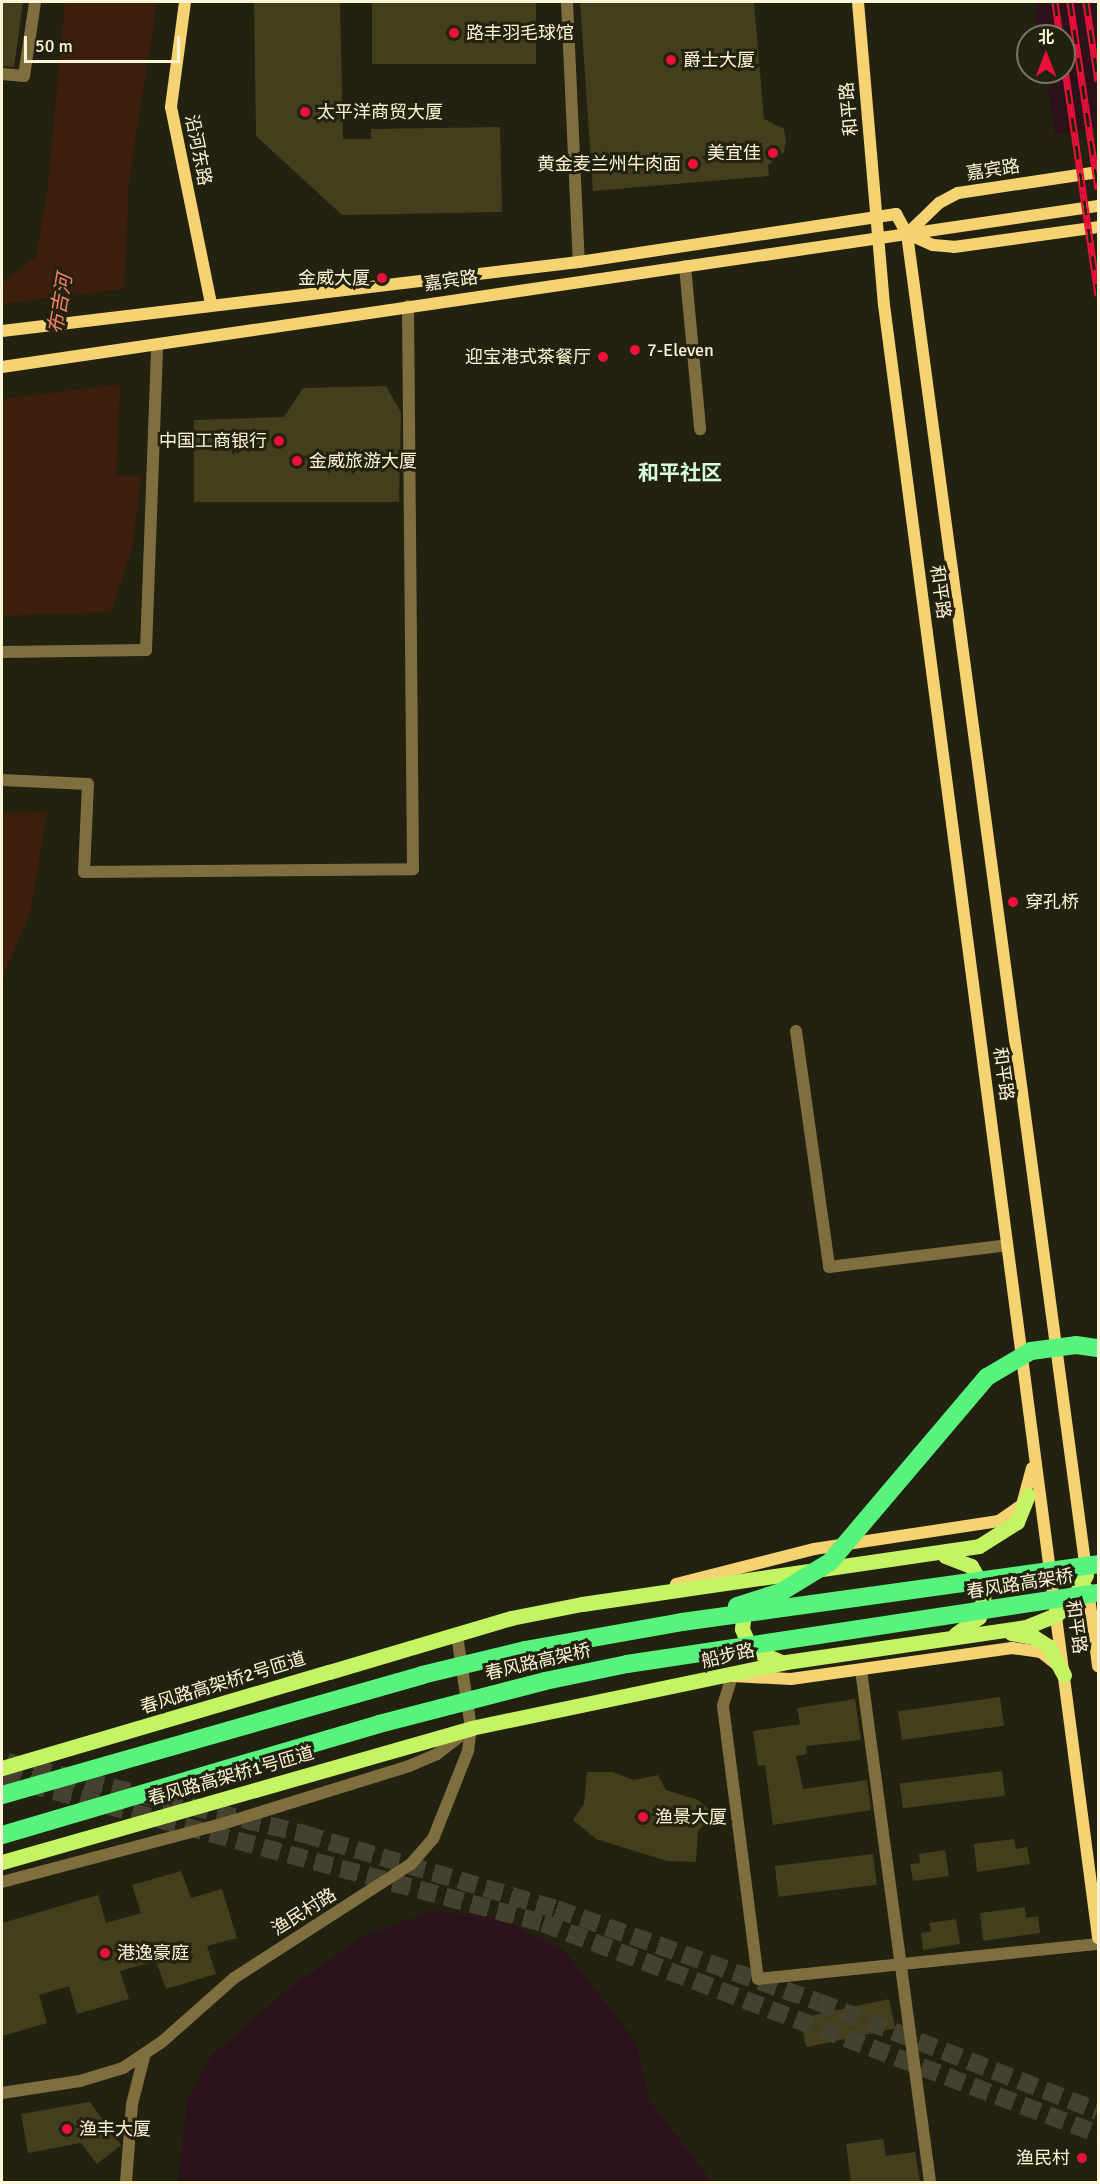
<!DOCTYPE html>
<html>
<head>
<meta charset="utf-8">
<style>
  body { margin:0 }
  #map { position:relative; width:1100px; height:2184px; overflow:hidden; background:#232110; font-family:Signika,"Noto Sans SC",sans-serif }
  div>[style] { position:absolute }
  .green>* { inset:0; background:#2c131b }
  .water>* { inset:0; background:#3e1e0d }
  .pier>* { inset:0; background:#232110 }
  .building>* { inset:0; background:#433f1d; transform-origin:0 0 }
  .highway-tunnel>* { height:18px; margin-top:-9px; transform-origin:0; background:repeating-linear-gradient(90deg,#44412e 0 18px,transparent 0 27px) }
  .street>* { height:12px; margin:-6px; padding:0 6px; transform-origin:6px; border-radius:6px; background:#7f6e3e }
  .secondary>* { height:12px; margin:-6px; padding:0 6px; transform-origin:6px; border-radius:6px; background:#f5d272 }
  .primary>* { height:15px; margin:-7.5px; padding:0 7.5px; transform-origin:7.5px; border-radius:7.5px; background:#c4f463 }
  .rail>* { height:7px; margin-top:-3.5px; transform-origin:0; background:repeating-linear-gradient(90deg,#232110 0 14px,#ec103a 0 28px); box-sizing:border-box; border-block:2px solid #ec103a }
  .primary-bridge>* { height:15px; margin:-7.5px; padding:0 7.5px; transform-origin:7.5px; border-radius:7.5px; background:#c4f463 }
  .highway-bridge>* { height:18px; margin:-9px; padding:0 9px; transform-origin:9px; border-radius:9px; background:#58f37c }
  .dots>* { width:16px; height:16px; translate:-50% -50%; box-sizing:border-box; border:3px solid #232110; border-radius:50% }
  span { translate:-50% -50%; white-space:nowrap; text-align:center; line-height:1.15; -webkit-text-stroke:6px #232110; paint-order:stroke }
  .poi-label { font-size:18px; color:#fcf5d5 }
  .left { translate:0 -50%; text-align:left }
  .right { translate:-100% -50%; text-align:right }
  .street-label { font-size:18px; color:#fcf5d5 }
  .water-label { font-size:20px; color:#f5826a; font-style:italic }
  .quarter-label { font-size:21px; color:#d7fcd9; font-weight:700 }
  .frame { position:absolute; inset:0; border:3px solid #fcf5d5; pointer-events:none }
  .north { position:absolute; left:1016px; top:24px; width:60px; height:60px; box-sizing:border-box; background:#232110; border:2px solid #7a765f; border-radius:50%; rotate:0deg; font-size:16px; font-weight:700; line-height:24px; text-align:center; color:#fcf5d5 }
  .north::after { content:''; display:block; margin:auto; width:21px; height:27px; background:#ec103a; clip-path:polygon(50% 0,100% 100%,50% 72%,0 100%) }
  .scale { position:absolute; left:24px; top:36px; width:156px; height:27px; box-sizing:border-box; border:3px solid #fcf5d5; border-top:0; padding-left:8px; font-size:18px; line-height:21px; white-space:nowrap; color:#fcf5d5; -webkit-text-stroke:4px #232110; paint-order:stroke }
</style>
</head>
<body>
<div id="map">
  <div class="green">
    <i style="clip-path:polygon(1034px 2px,1098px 2px,1098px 127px,1055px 135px,1045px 72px,1064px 72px,1064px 36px,1039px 36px)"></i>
    <i style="clip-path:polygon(431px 1911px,496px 1916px,564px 1950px,636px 2042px,649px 2100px,712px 2182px,178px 2182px,187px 2100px,213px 2054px,287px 1990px,362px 1937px)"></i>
  </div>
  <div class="water">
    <i style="clip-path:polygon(65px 2px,157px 2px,129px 181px,116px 476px,141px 476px,133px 544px,111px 612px,2px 616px,2px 282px,36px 257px,48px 184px)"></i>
    <i style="clip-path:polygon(47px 812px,31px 910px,2px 980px,2px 813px)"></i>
  </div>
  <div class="pier">
    <i style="clip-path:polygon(124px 289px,123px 384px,2px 399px,2px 304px)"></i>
  </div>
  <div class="building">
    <i style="clip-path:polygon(2px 2px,23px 2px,14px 67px,2px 66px)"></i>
    <i style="clip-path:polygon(254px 2px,340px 2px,343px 139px,371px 139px,371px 129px,500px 127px,502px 212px,342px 215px,256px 136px)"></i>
    <i style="left:372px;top:2px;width:164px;height:62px"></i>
    <i style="clip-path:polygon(580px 2px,754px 2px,764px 119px,784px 129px,786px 142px,784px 152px,768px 165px,769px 176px,593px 191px)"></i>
    <i style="clip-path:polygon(386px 386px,401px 412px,399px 502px,194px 502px,194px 420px,284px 417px,303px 388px)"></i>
    <i style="left:1000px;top:1697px;width:29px;height:103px;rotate:82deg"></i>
    <i style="clip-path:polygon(855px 1699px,861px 1740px,806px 1746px,807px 1754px,796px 1756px,803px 1789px,867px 1780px,871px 1810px,773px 1825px,765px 1765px,758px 1766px,753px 1731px,800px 1724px,797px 1708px)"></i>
    <i style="left:1002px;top:1771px;width:25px;height:103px;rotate:83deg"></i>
    <i style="clip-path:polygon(587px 1772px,612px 1772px,634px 1780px,658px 1775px,666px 1790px,698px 1800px,714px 1814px,698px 1831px,696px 1862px,667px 1861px,596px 1839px,573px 1820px,584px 1804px)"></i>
    <i style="clip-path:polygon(1014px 1839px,1016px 1849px,1027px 1847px,1030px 1864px,977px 1872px,974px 1844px)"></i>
    <i style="clip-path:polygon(945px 1850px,949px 1876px,913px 1881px,910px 1864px,920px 1863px,919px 1854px)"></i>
    <i style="left:873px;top:1854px;width:31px;height:99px;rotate:83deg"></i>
    <i style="clip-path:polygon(181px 1871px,191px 1898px,222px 1889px,237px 1938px,207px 1946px,216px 1974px,166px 1989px,156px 1961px,120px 1971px,129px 1999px,77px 2014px,69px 1986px,39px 1995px,47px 2023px,2px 2036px,2px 1923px,98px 1895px,106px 1923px,141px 1913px,132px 1885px)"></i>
    <i style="clip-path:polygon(1025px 1907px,1026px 1918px,1038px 1916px,1040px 1933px,983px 1941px,980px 1913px)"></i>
    <i style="clip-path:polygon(956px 1919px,960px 1944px,923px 1950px,921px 1933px,931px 1931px,929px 1923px)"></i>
    <i style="left:889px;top:1999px;width:30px;height:91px;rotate:78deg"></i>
    <i style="clip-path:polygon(90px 2102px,121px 2145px,97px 2164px,81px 2143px,28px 2153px,21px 2114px)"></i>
    <i style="clip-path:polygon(883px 2139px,886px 2156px,915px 2152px,920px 2182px,851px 2182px,846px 2144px)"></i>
  </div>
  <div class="highway-tunnel">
    <i style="left:7px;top:1762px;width:306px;rotate:13.6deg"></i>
    <i style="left:304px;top:1834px;width:263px;rotate:16.6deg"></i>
    <i style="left:556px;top:1909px;width:278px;rotate:19.5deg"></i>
    <i style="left:818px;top:2002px;width:300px;rotate:21.3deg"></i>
    <i style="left:2px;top:1777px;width:560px;rotate:15.1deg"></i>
    <i style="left:543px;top:1923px;width:594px;rotate:20.82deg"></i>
  </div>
  <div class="street">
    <i style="left:567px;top:2px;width:260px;rotate:87.4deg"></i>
    <i style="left:2px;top:74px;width:22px;rotate:5deg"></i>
    <i style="left:24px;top:76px;width:75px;rotate:-81.5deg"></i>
    <i style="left:685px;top:266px;width:164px;rotate:84.7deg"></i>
    <i style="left:2px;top:652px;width:144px;rotate:-0.8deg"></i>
    <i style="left:146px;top:650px;width:304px;rotate:-87.9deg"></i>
    <i style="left:2px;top:780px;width:86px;rotate:2.7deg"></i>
    <i style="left:88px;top:784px;width:88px;rotate:92.6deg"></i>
    <i style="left:84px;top:872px;width:329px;rotate:-0.5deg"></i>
    <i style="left:413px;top:869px;width:563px;rotate:-90.51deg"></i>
    <i style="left:796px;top:1031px;width:238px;rotate:82deg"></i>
    <i style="left:829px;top:1267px;width:179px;rotate:-7deg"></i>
    <i style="left:861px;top:1670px;width:517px;rotate:82.32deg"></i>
    <i style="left:732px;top:1676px;width:31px;rotate:107deg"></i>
    <i style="left:723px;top:1706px;width:275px;rotate:82.7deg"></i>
    <i style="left:758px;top:1979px;width:342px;rotate:-5.9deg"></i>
    <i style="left:2px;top:1882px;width:228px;rotate:-14.8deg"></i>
    <i style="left:222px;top:1824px;width:196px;rotate:-17.2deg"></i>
    <i style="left:409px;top:1766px;width:30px;rotate:-23deg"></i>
    <i style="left:437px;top:1754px;width:39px;rotate:-38deg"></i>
    <i style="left:2px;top:2093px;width:79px;rotate:-8.7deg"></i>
    <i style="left:80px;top:2081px;width:45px;rotate:-16.8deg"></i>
    <i style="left:123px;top:2068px;width:48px;rotate:-34deg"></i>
    <i style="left:163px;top:2041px;width:95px;rotate:-41.6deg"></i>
    <i style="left:234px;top:1978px;width:211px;rotate:-32.8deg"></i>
    <i style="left:411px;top:1864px;width:33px;rotate:-49deg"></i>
    <i style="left:433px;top:1839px;width:95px;rotate:-68.3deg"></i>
    <i style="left:468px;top:1751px;width:23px;rotate:-83deg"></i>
    <i style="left:471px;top:1728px;width:94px;rotate:-98.6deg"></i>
    <i style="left:126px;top:2182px;width:78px;rotate:-85.6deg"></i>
    <i style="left:132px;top:2104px;width:49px;rotate:-75.7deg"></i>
  </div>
  <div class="secondary">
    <i style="left:185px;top:2px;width:106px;rotate:97.6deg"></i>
    <i style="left:171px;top:107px;width:200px;rotate:78.5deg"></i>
    <i style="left:858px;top:2px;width:304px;rotate:85.1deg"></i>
    <i style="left:884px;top:305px;width:1647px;rotate:82.53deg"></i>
    <i style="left:907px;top:234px;width:45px;rotate:-44.1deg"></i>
    <i style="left:939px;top:203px;width:21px;rotate:-28deg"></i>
    <i style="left:958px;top:193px;width:142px;rotate:-8.5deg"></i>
    <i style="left:908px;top:234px;width:27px;rotate:24deg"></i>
    <i style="left:933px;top:245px;width:21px;rotate:5deg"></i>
    <i style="left:954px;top:247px;width:145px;rotate:-7.9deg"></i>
    <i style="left:2px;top:331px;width:581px;rotate:-6.82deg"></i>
    <i style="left:579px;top:262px;width:321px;rotate:-8.6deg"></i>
    <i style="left:896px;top:214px;width:23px;rotate:61deg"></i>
    <i style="left:907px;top:234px;width:1349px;rotate:82.37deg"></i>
    <i style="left:2px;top:367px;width:1108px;rotate:-8.36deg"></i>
    <i style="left:676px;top:1584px;width:142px;rotate:-14.2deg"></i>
    <i style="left:814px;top:1549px;width:187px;rotate:-8.6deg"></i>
    <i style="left:999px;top:1521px;width:28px;rotate:-35deg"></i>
    <i style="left:1022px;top:1505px;width:38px;rotate:-75deg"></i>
    <i style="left:1088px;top:1589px;width:78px;rotate:82.6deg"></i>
    <i style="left:733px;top:1676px;width:58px;rotate:3deg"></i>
    <i style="left:791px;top:1679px;width:223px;rotate:-8deg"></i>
    <i style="left:1012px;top:1648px;width:29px;rotate:8deg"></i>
    <i style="left:1041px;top:1652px;width:19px;rotate:39deg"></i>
  </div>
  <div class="primary">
    <i style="left:945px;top:1556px;width:28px;rotate:21deg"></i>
    <i style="left:971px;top:1566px;width:28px;rotate:60deg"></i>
    <i style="left:985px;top:1590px;width:28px;rotate:103deg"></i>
    <i style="left:979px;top:1617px;width:29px;rotate:144deg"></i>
    <i style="left:745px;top:1604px;width:25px;rotate:97deg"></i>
    <i style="left:742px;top:1629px;width:22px;rotate:66deg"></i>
    <i style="left:751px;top:1649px;width:34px;rotate:23deg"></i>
    <i style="left:1011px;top:1633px;width:23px;rotate:10deg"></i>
    <i style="left:1034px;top:1637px;width:17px;rotate:33deg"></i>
    <i style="left:1048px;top:1646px;width:33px;rotate:61deg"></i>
    <i style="left:329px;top:1672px;width:190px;rotate:-16.5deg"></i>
    <i style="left:511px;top:1618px;width:72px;rotate:-11.2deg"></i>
    <i style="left:582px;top:1604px;width:401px;rotate:-8.3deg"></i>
    <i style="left:979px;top:1546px;width:45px;rotate:-32.3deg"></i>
    <i style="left:1017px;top:1522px;width:29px;rotate:-68deg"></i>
    <i style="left:2px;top:1862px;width:488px;rotate:-15.9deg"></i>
    <i style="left:471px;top:1728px;width:322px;rotate:-11.8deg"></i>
    <i style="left:786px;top:1662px;width:243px;rotate:-8.3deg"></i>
    <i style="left:1026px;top:1627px;width:32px;rotate:-22deg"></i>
    <i style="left:1056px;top:1615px;width:20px;rotate:-41deg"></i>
    <i style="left:1071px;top:1602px;width:31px;rotate:-61deg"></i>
  </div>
  <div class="rail">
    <i style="left:1055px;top:2px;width:34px;rotate:82deg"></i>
    <i style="left:1070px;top:2px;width:189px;rotate:81.5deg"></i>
    <i style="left:1086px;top:2px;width:80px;rotate:81.4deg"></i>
    <i style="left:1064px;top:62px;width:236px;rotate:81.7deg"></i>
  </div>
  <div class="primary-bridge">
    <i style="left:2px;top:1768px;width:341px;rotate:-16.4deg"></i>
  </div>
  <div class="highway-bridge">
    <i style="left:737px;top:1606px;width:46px;rotate:-17.7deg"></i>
    <i style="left:781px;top:1592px;width:57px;rotate:-31.5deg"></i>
    <i style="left:830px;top:1562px;width:243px;rotate:-49.7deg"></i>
    <i style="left:987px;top:1377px;width:51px;rotate:-30.6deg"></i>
    <i style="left:1031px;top:1351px;width:45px;rotate:-7.6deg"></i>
    <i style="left:1076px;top:1345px;width:22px;rotate:8deg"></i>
    <i style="left:2px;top:1795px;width:437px;rotate:-15.9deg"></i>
    <i style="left:422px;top:1675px;width:106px;rotate:-13.6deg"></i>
    <i style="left:525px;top:1650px;width:159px;rotate:-10.1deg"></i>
    <i style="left:682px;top:1622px;width:420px;rotate:-7.9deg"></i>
    <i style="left:2px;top:1835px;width:393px;rotate:-16.4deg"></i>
    <i style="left:379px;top:1724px;width:171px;rotate:-14.5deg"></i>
    <i style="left:545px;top:1681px;width:84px;rotate:-11.7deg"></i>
    <i style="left:627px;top:1664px;width:476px;rotate:-8.6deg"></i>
  </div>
  <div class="dots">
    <i style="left:454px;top:33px;background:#ec103a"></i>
    <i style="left:671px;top:60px;background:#ec103a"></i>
    <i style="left:305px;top:112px;background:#ec103a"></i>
    <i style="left:773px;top:153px;background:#ec103a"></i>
    <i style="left:693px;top:164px;background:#ec103a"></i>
    <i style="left:382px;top:278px;background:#ec103a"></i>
    <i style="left:635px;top:350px;background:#ec103a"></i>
    <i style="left:603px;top:357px;background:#ec103a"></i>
    <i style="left:279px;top:441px;background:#ec103a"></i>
    <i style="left:297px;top:461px;background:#ec103a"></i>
    <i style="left:1013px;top:902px;background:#ec103a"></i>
    <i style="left:643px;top:1817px;background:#ec103a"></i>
    <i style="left:105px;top:1953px;background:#ec103a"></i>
    <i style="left:67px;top:2129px;background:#ec103a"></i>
    <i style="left:1082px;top:2158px;background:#ec103a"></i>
  </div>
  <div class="poi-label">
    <span class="left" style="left:466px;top:33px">路丰羽毛球馆</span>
    <span class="left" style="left:683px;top:60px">爵士大厦</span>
    <span class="left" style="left:317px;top:112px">太平洋商贸大厦</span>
    <span class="right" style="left:761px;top:153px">美宜佳</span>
    <span class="right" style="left:681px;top:164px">黄金麦兰州牛肉面</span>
    <span class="right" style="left:370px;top:278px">金威大厦</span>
    <span class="left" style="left:647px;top:350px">7-Eleven</span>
    <span class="right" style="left:591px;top:357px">迎宝港式茶餐厅</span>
    <span class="right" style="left:267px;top:441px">中国工商银行</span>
    <span class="left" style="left:309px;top:461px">金威旅游大厦</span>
    <span class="left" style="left:1025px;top:902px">穿孔桥</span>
    <span class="left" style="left:655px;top:1817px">渔景大厦</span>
    <span class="left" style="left:117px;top:1953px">港逸豪庭</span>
    <span class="left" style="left:79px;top:2129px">渔丰大厦</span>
    <span class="right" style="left:1070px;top:2158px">渔民村</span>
  </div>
  <div class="street-label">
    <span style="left:849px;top:109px;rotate:-95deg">和平路</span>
    <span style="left:198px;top:150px;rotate:79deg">沿河东路</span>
    <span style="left:993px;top:170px;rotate:-9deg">嘉宾路</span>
    <span style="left:451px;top:281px;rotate:-8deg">嘉宾路</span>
    <span style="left:940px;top:592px;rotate:82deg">和平路</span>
    <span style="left:1003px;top:1074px;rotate:82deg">和平路</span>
    <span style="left:1020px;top:1584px;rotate:-9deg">春风路高架桥</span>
    <span style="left:1076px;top:1627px;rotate:82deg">和平路</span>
    <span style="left:728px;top:1656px;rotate:-13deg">船步路</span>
    <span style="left:538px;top:1662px;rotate:-13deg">春风路高架桥</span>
    <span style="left:223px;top:1683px;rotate:-17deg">春风路高架桥2号匝道</span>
    <span style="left:231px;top:1776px;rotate:-16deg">春风路高架桥1号匝道</span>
    <span style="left:304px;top:1912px;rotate:-32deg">渔民村路</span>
  </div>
  <div class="water-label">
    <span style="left:60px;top:304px;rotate:-80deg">布吉河</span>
  </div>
  <div class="quarter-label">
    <span style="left:680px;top:473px">和平社区</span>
  </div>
  <div class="frame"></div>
  <div class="north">北</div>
  <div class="scale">50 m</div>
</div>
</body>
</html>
